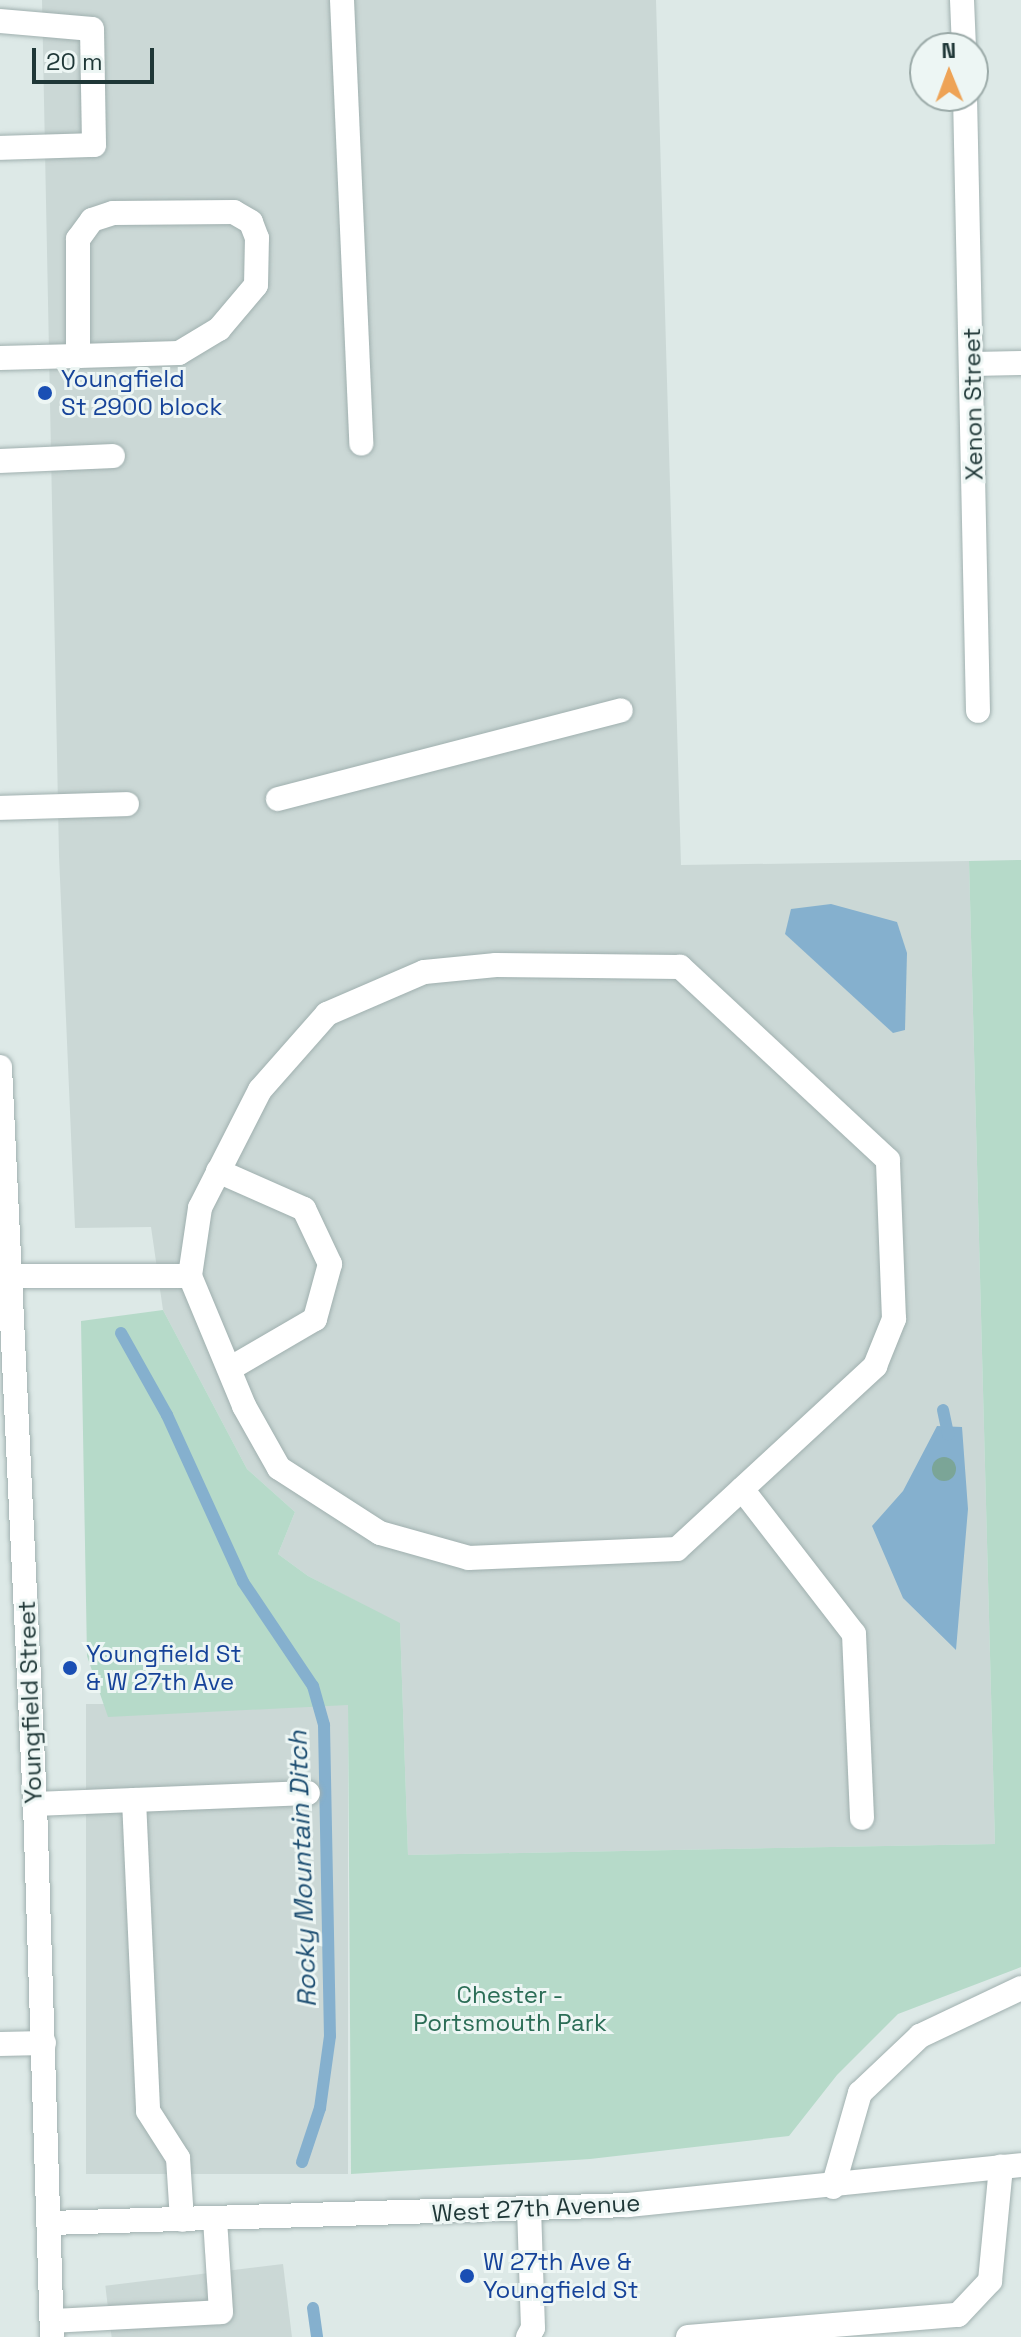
<!DOCTYPE html>
<html>
<head>
<meta charset="utf-8">
<style>
  body { margin:0 }
  #map { position:relative; width:1021px; height:2337px; overflow:hidden; background:#dde9e7; font-family:"Space Grotesk",sans-serif }
  div>[style] { position:absolute }
  .built>* { inset:0; background:#cbd8d6; transform-origin:0 0 }
  .green>* { inset:0; background:#b6dac9 }
  .water>* { inset:0; background:#85b0ce }
  .stream>* { height:12px; margin:-6px; padding:0 6px; transform-origin:6px; border-radius:6px; background:#85b0ce }
  .roads { filter:drop-shadow(0 0 2px #a0b0af) drop-shadow(0 0 2px #a0b0af) }
  .minor>* { height:24px; margin:-12px; padding:0 12px; transform-origin:12px; border-radius:12px; background:#fff }
  .trees>* { width:24px; height:24px; margin:-12px; border-radius:50%; background:#7ba597 }
  .dots>* { width:22px; height:22px; translate:-50% -50%; box-sizing:border-box; border:4px solid #edf6f4; border-radius:50% }
  span { translate:-50% -50%; white-space:nowrap; text-align:center; line-height:1.15; -webkit-text-stroke:6px #edf6f4; paint-order:stroke }
  .transit-label { font-size:24px; color:#164399 }
  .left { translate:0 -50%; text-align:left }
  .street-label { font-size:24px; color:#1f3737 }
  .park-label { font-size:24px; color:#2b6d56 }
  .water-label { font-size:26px; color:#1c4d71; font-style:italic }
  .north { position:absolute; left:909px; top:32px; width:80px; height:80px; box-sizing:border-box; background:#edf6f4; border:2px solid #9baaa8; border-radius:50%; rotate:359deg; font-size:22px; font-weight:700; line-height:32px; text-align:center; color:#1f3737 }
  .north::after { content:''; display:block; margin:auto; width:28px; height:36px; background:#eea356; clip-path:polygon(50% 0,100% 100%,50% 72%,0 100%) }
  .scale { position:absolute; left:32px; top:48px; width:122px; height:36px; box-sizing:border-box; border:4px solid #1f3737; border-top:0; padding-left:10px; font-size:24px; line-height:28px; white-space:nowrap; color:#1f3737; -webkit-text-stroke:6px #edf6f4; paint-order:stroke }
</style>
</head>
<body>
<div id="map">
  <div class="built">
    <i style="clip-path:polygon(42px 0,656px 0,681px 865px,969px 861px,995px 1844px,408px 1855px,400px 1624px,308px 1576px,278px 1554px,295px 1512px,247px 1469px,163px 1310px,151px 1227px,75px 1228px,59px 856px)"></i>
    <i style="left:348px;top:1704px;width:470px;height:262px;rotate:90deg"></i>
    <i style="left:283px;top:2264px;width:74px;height:179px;rotate:83deg"></i>
  </div>
  <div class="green">
    <i style="clip-path:polygon(1021px 860px,1021px 1967px,898px 2014px,837px 2075px,789px 2136px,590px 2159px,351px 2174px,348px 1705px,108px 1717px,87px 1656px,81px 1321px,163px 1310px,247px 1469px,295px 1512px,278px 1554px,308px 1576px,400px 1623px,408px 1855px,995px 1844px,969px 861px)"></i>
  </div>
  <div class="water">
    <i style="clip-path:polygon(831px 904px,897px 922px,907px 953px,905px 1030px,893px 1033px,785px 934px,791px 909px)"></i>
    <i style="clip-path:polygon(937px 1426px,962px 1427px,968px 1509px,956px 1650px,903px 1598px,872px 1526px,903px 1491px)"></i>
  </div>
  <div class="stream">
    <i style="left:121px;top:1333px;width:94px;rotate:60.7deg"></i>
    <i style="left:167px;top:1415px;width:183px;rotate:65.5deg"></i>
    <i style="left:243px;top:1582px;width:125px;rotate:56.1deg"></i>
    <i style="left:313px;top:1686px;width:41px;rotate:74.2deg"></i>
    <i style="left:324px;top:1725px;width:311px;rotate:88.9deg"></i>
    <i style="left:330px;top:2036px;width:73px;rotate:97.9deg"></i>
    <i style="left:320px;top:2108px;width:57px;rotate:108.4deg"></i>
    <i style="left:943px;top:1410px;width:25px;rotate:78deg"></i>
    <i style="left:313px;top:2308px;width:29px;rotate:82deg"></i>
  </div>
  <div class="roads">
    <div class="minor">
      <i style="left:342px;top:0;width:444px;rotate:87.5deg"></i>
      <i style="left:962px;top:0;width:48px;rotate:87.6deg"></i>
      <i style="left:0;top:21px;width:92px;rotate:5deg"></i>
      <i style="left:92px;top:29px;width:116px;rotate:89deg"></i>
      <i style="left:94px;top:145px;width:94px;rotate:178.2deg"></i>
      <i style="left:965px;top:96px;width:615px;rotate:88.79deg"></i>
      <i style="left:0;top:358px;width:78px;rotate:-1.5deg"></i>
      <i style="left:78px;top:356px;width:101px;rotate:-1.7deg"></i>
      <i style="left:179px;top:353px;width:47px;rotate:-31deg"></i>
      <i style="left:219px;top:329px;width:57px;rotate:-49.9deg"></i>
      <i style="left:256px;top:285px;width:47px;rotate:-88.8deg"></i>
      <i style="left:257px;top:238px;width:17px;rotate:-111deg"></i>
      <i style="left:251px;top:222px;width:20px;rotate:-150deg"></i>
      <i style="left:234px;top:212px;width:121px;rotate:179.5deg"></i>
      <i style="left:113px;top:213px;width:22px;rotate:162deg"></i>
      <i style="left:92px;top:220px;width:24px;rotate:126deg"></i>
      <i style="left:78px;top:239px;width:117px;rotate:90deg"></i>
      <i style="left:972px;top:364px;width:49px;rotate:-1.2deg"></i>
      <i style="left:0;top:461px;width:113px;rotate:-2.5deg"></i>
      <i style="left:278px;top:799px;width:354px;rotate:-14.5deg"></i>
      <i style="left:0;top:808px;width:127px;rotate:-1.8deg"></i>
      <i style="left:0;top:1067px;width:738px;rotate:87.28deg"></i>
      <i style="left:35px;top:1804px;width:533px;rotate:88.17deg"></i>
      <i style="left:218px;top:1171px;width:94px;rotate:23.8deg"></i>
      <i style="left:304px;top:1209px;width:61px;rotate:64.7deg"></i>
      <i style="left:330px;top:1264px;width:57px;rotate:105.3deg"></i>
      <i style="left:315px;top:1319px;width:99px;rotate:149.8deg"></i>
      <i style="left:0;top:1276px;width:190px"></i>
      <i style="left:190px;top:1276px;width:141px;rotate:67.4deg"></i>
      <i style="left:244px;top:1406px;width:71px;rotate:60.6deg"></i>
      <i style="left:279px;top:1468px;width:120px;rotate:32.8deg"></i>
      <i style="left:380px;top:1533px;width:92px;rotate:15.7deg"></i>
      <i style="left:469px;top:1558px;width:208px;rotate:-2.5deg"></i>
      <i style="left:677px;top:1549px;width:270px;rotate:-42.7deg"></i>
      <i style="left:875px;top:1366px;width:51px;rotate:-68deg"></i>
      <i style="left:894px;top:1319px;width:159px;rotate:-92.2deg"></i>
      <i style="left:888px;top:1160px;width:284px;rotate:-137.1deg"></i>
      <i style="left:680px;top:967px;width:184px;rotate:-179.4deg"></i>
      <i style="left:496px;top:965px;width:72px;rotate:174.4deg"></i>
      <i style="left:424px;top:972px;width:106px;rotate:156.6deg"></i>
      <i style="left:327px;top:1014px;width:101px;rotate:131.4deg"></i>
      <i style="left:260px;top:1090px;width:132px;rotate:117deg"></i>
      <i style="left:200px;top:1208px;width:69px;rotate:98.4deg"></i>
      <i style="left:742px;top:1489px;width:183px;rotate:52.3deg"></i>
      <i style="left:854px;top:1634px;width:184px;rotate:87.5deg"></i>
      <i style="left:134px;top:1800px;width:174px;rotate:-2.3deg"></i>
      <i style="left:35px;top:1804px;width:99px;rotate:-2.3deg"></i>
      <i style="left:134px;top:1800px;width:311px;rotate:87.4deg"></i>
      <i style="left:148px;top:2111px;width:56px;rotate:57.4deg"></i>
      <i style="left:178px;top:2158px;width:62px;rotate:86.3deg"></i>
      <i style="left:0;top:2044px;width:44px;rotate:-1.3deg"></i>
      <i style="left:833px;top:2187px;width:98px;rotate:-74deg"></i>
      <i style="left:860px;top:2093px;width:83px;rotate:-43.5deg"></i>
      <i style="left:920px;top:2036px;width:112px;rotate:-25.4deg"></i>
      <i style="left:50px;top:2223px;width:578px;rotate:-1.78deg"></i>
      <i style="left:628px;top:2205px;width:395px;rotate:-5.8deg"></i>
      <i style="left:52px;top:2321px;width:169px;rotate:-3deg"></i>
      <i style="left:221px;top:2312px;width:93px;rotate:-93.7deg"></i>
      <i style="left:528px;top:2337px;width:10px;rotate:-61deg"></i>
      <i style="left:533px;top:2328px;width:118px;rotate:-91.9deg"></i>
      <i style="left:688px;top:2337px;width:271px;rotate:-4.7deg"></i>
      <i style="left:958px;top:2315px;width:47px;rotate:-46.7deg"></i>
      <i style="left:990px;top:2281px;width:115px;rotate:-84.5deg"></i>
    </div>
  </div>
  <div class="trees">
    <i style="left:944px;top:1469px"></i>
  </div>
  <div class="dots">
    <i style="left:45px;top:393px;background:#1a4fb4"></i>
    <i style="left:70px;top:1668px;background:#1a4fb4"></i>
    <i style="left:467px;top:2276px;background:#1a4fb4"></i>
  </div>
  <div class="transit-label">
    <span class="left" style="left:61px;top:393px">Youngfield<br>St 2900 block</span>
    <span class="left" style="left:86px;top:1668px">Youngfield St<br>&amp; W 27th Ave</span>
    <span class="left" style="left:483px;top:2276px">W 27th Ave &amp;<br>Youngfield St</span>
  </div>
  <div class="street-label">
    <span style="left:973px;top:404px;rotate:-91deg">Xenon Street</span>
    <span style="left:30px;top:1702px;rotate:-92deg">Youngfield Street</span>
    <span style="left:536px;top:2208px;rotate:-3deg">West 27th Avenue</span>
  </div>
  <div class="park-label">
    <span style="left:510px;top:2009px">Chester -<br>Portsmouth Park</span>
  </div>
  <div class="water-label">
    <span style="left:303px;top:1869px;rotate:-92deg">Rocky Mountain Ditch</span>
  </div>
  <div class="north">N</div>
  <div class="scale">20 m</div>
</div>
</body>
</html>
